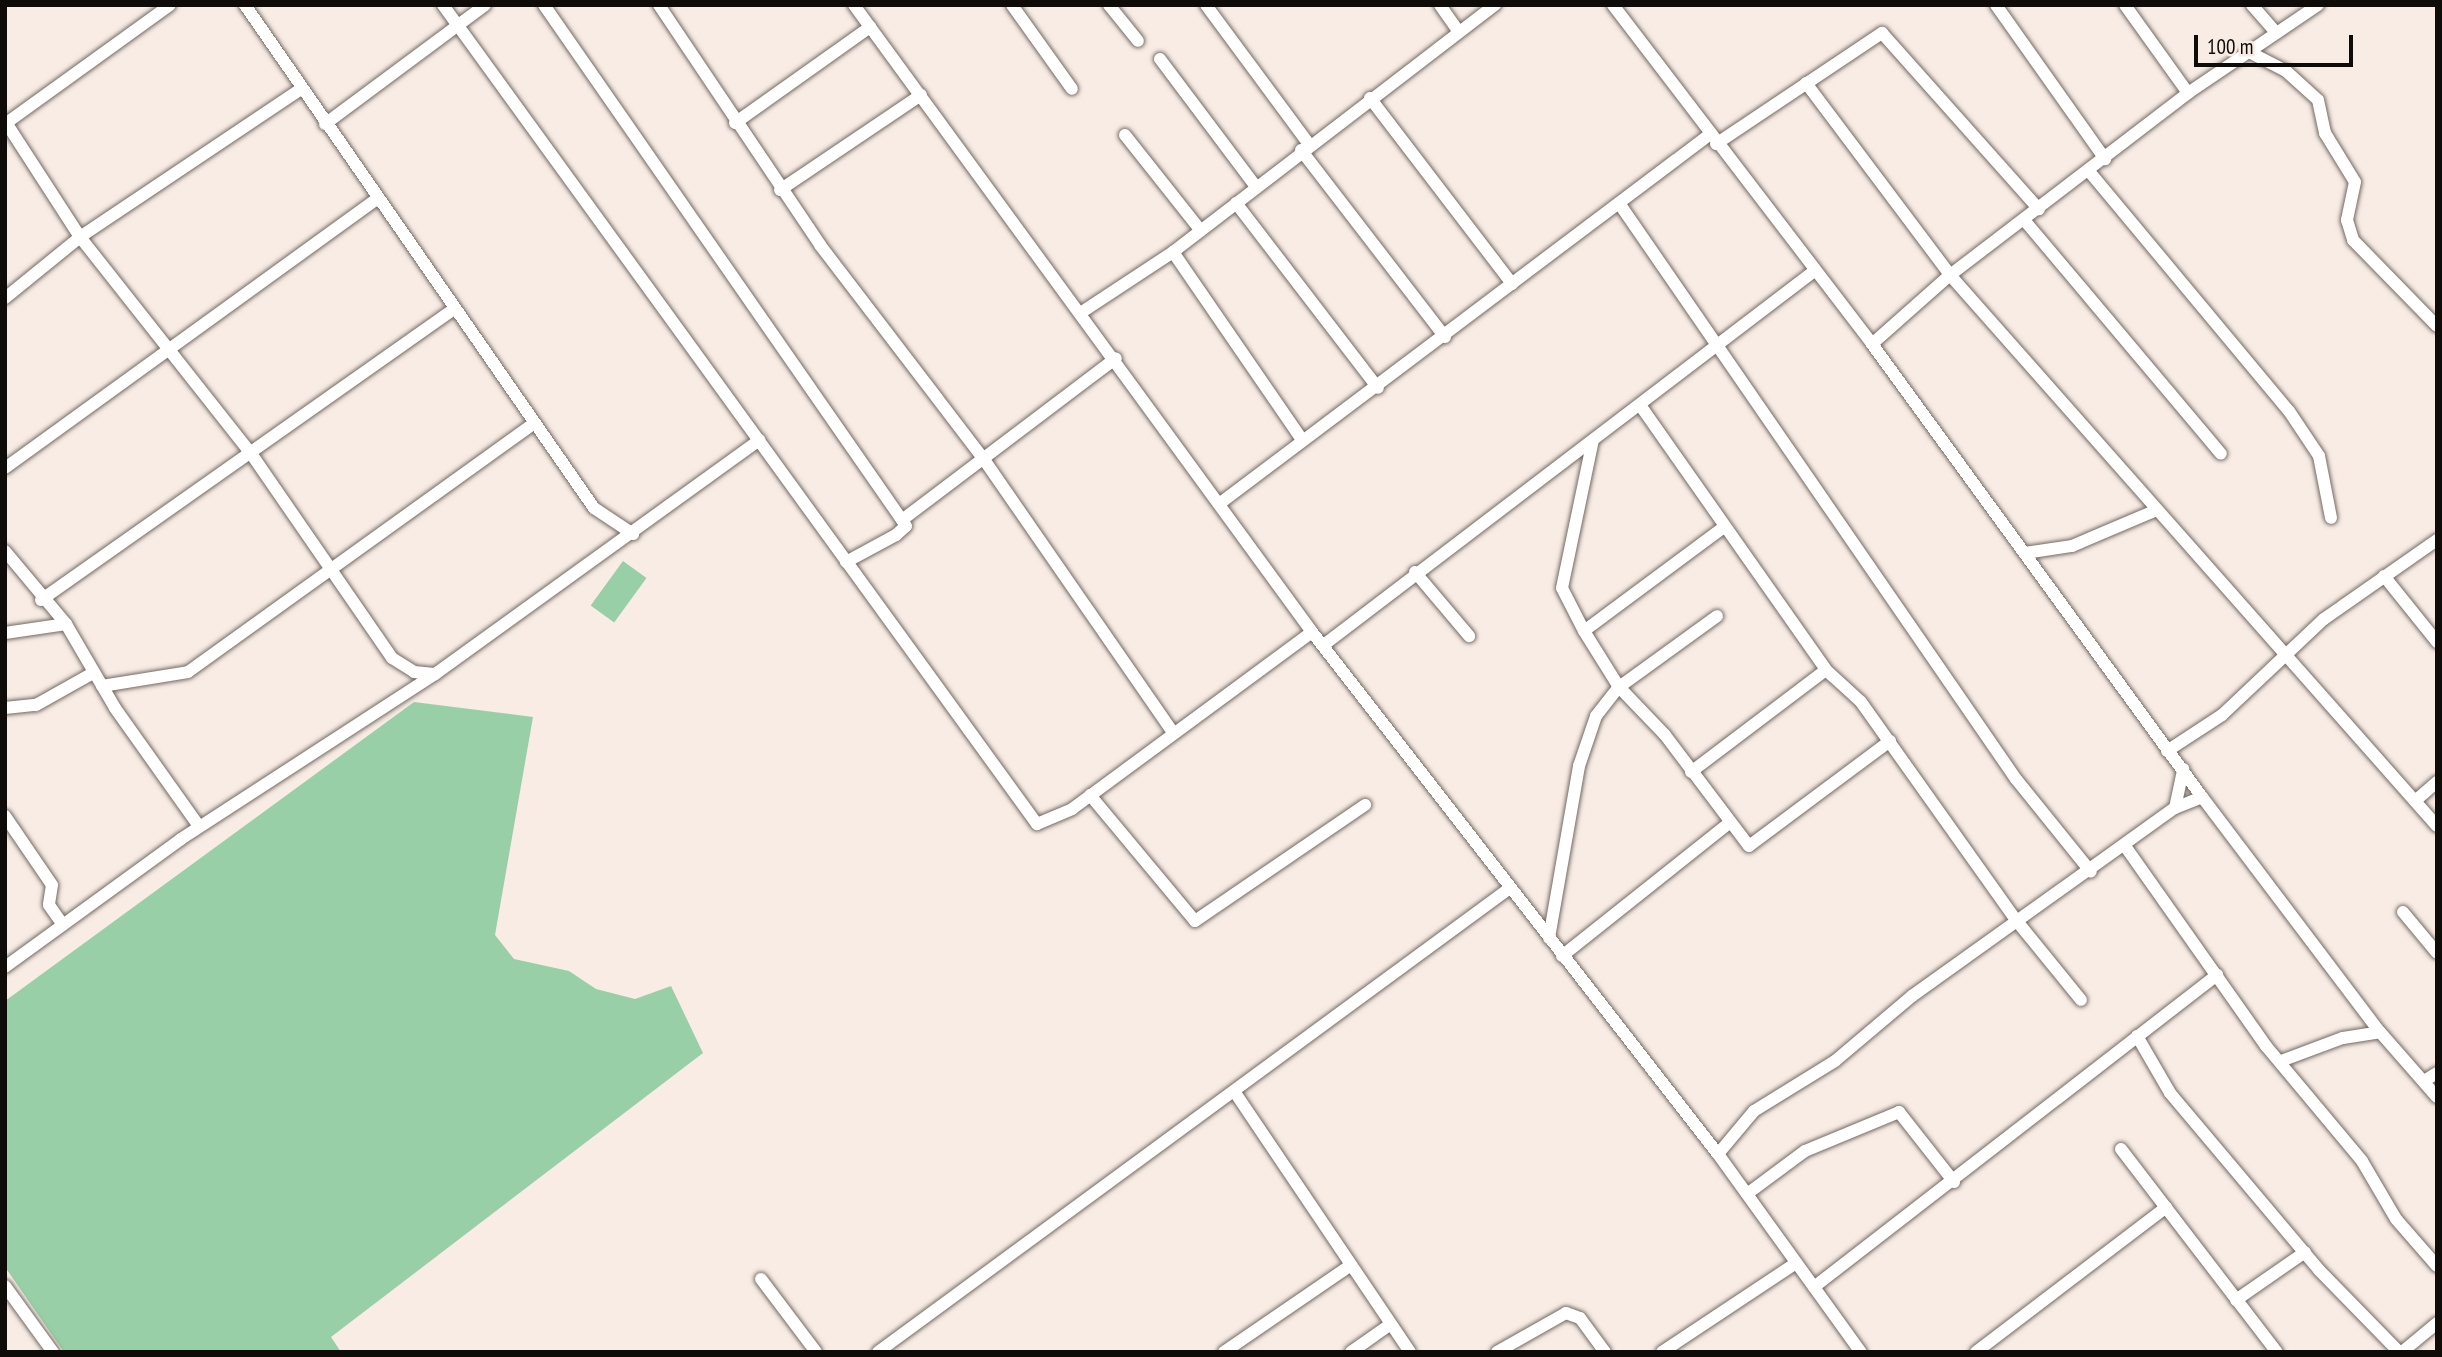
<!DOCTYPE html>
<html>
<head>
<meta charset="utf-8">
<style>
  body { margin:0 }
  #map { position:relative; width:2442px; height:1357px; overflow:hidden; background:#f8ece5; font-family:"PT Sans Narrow",sans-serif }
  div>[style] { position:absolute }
  .green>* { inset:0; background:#99cfa6; transform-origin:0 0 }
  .roads { filter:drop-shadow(0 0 2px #736963) drop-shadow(0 0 2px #736963) }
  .minor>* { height:12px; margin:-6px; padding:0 6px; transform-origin:6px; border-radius:6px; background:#fff }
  span { translate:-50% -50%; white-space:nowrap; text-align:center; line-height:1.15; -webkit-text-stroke:5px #f8ece5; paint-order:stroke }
  .frame { position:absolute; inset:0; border:7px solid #0f0b09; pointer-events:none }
  .scale { position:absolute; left:2194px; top:35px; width:159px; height:32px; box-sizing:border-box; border:4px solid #0f0b09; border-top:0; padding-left:9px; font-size:21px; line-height:24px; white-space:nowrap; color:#0f0b09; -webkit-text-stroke:5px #f8ece5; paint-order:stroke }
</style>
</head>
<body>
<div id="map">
  <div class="green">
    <i style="left:623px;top:561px;width:29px;height:55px;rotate:36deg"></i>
    <i style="clip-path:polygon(414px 702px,533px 717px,495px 935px,514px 959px,569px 971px,596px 989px,635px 999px,671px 986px,703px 1053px,331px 1337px,341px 1352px,64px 1352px,5px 1267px,5px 1001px)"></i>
  </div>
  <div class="roads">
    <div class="minor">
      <i style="left:245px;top:5px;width:612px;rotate:55.25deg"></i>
      <i style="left:594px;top:508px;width:47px;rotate:33.7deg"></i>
      <i style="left:443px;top:5px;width:1012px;rotate:54.05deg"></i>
      <i style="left:1037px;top:824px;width:38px;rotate:-23deg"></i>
      <i style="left:1072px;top:809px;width:298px;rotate:-36.4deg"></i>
      <i style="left:544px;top:5px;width:627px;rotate:55.2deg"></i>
      <i style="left:659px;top:5px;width:289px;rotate:56.1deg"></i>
      <i style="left:820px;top:245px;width:272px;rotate:52.6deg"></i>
      <i style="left:985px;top:461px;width:331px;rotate:55.3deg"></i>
      <i style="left:854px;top:5px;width:776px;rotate:53.85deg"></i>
      <i style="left:1312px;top:632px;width:661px;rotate:52.13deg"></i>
      <i style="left:1718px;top:1154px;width:244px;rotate:54.2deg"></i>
      <i style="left:1012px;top:5px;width:103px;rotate:54.5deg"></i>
      <i style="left:1109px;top:5px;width:46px;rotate:51.1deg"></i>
      <i style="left:1206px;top:5px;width:173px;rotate:53.5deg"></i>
      <i style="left:1440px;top:5px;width:32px;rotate:55deg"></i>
      <i style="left:1613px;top:5px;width:427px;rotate:52.6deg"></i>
      <i style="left:1872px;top:344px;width:560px;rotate:53.93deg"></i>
      <i style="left:2202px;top:797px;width:295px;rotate:52.9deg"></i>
      <i style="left:2380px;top:1032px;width:86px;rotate:48.8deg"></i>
      <i style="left:1996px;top:5px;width:189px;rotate:54.7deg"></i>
      <i style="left:2125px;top:5px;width:108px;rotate:54.4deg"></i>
      <i style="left:2252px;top:5px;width:37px;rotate:49deg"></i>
      <i style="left:2249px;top:52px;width:42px;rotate:27.2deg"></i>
      <i style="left:2286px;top:71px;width:43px;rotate:42.2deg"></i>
      <i style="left:2318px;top:100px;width:34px;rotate:78deg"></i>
      <i style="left:2325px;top:133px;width:57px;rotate:58.5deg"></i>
      <i style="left:2355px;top:182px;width:39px;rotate:102deg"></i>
      <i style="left:2347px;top:220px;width:21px;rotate:73deg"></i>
      <i style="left:2353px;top:240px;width:120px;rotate:45.7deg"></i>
      <i style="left:1160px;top:59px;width:160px;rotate:53.1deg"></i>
      <i style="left:1806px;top:83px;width:240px;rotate:53.1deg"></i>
      <i style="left:1950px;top:275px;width:735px;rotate:48.53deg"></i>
      <i style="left:1370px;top:98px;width:234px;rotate:52.6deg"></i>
      <i style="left:5px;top:121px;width:138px;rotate:57.1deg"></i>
      <i style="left:80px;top:237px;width:274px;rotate:51.7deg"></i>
      <i style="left:250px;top:452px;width:250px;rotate:55.4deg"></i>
      <i style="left:392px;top:658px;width:26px;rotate:32deg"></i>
      <i style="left:414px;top:672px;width:20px;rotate:6deg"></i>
      <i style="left:735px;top:123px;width:166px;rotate:-35.4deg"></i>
      <i style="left:5px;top:124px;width:203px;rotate:-35.8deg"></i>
      <i style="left:325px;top:124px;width:199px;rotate:-36.6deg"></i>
      <i style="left:1125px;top:135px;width:122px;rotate:51.6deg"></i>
      <i style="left:1716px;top:144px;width:200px;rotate:-33.8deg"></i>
      <i style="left:1882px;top:33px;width:236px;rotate:48.3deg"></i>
      <i style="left:1301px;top:150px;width:236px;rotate:52.4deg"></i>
      <i style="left:2088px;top:170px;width:314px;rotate:50.2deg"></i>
      <i style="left:2289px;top:411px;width:54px;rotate:56.3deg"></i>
      <i style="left:2319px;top:456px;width:63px;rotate:79deg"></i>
      <i style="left:780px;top:190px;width:170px;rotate:-34deg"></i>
      <i style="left:1236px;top:203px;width:233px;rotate:52.5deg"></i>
      <i style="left:1621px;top:206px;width:696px;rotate:55.42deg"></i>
      <i style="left:2016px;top:779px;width:119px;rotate:51.1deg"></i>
      <i style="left:2025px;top:221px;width:304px;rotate:49.9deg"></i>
      <i style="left:1173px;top:252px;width:226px;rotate:55.5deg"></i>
      <i style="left:5px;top:298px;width:97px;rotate:-39.1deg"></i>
      <i style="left:80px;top:237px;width:265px;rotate:-33.8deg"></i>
      <i style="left:1082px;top:312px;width:109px;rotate:-33.4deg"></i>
      <i style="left:1173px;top:252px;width:406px;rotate:-37.5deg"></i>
      <i style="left:1872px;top:344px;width:104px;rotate:-41.5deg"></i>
      <i style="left:1950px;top:275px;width:300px;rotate:-37.4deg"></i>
      <i style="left:2188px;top:93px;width:157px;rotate:-34.1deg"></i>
      <i style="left:1640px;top:405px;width:324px;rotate:54.9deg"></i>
      <i style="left:5px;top:468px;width:457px;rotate:-35.9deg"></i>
      <i style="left:1219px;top:504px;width:613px;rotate:-36.98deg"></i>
      <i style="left:1724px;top:527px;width:174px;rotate:143.4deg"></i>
      <i style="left:1584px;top:631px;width:66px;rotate:58deg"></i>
      <i style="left:1619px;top:687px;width:66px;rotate:46.2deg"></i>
      <i style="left:1665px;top:735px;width:139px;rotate:52.9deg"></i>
      <i style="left:1749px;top:846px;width:176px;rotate:-36.7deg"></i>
      <i style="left:5px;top:551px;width:95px;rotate:50.1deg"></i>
      <i style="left:66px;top:624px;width:97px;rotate:59.7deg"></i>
      <i style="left:115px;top:708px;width:145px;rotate:54.6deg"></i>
      <i style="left:2025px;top:553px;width:48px;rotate:-8.5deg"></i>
      <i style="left:2072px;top:546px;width:92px;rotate:-23deg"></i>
      <i style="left:846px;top:562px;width:57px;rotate:-28.4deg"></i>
      <i style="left:896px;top:535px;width:13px;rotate:-42deg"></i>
      <i style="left:906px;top:526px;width:7px;rotate:-124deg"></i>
      <i style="left:902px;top:520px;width:268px;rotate:-37.1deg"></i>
      <i style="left:1415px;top:572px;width:84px;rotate:49.8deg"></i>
      <i style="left:2384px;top:576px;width:85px;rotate:51.2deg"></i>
      <i style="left:41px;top:600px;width:505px;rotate:-35.17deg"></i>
      <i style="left:1584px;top:631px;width:48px;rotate:-117.1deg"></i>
      <i style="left:1562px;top:588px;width:151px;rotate:-78.2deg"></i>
      <i style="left:5px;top:633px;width:62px;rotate:-8.4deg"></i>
      <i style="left:1325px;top:644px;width:614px;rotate:-37.32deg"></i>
      <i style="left:102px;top:686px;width:87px;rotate:-9.2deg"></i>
      <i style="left:188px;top:672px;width:426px;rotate:-35.7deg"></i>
      <i style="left:5px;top:708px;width:31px;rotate:-6deg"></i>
      <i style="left:36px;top:705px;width:65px;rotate:-29.3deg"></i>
      <i style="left:2167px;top:751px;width:66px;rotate:-33.2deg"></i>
      <i style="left:2222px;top:715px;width:140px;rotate:-43.3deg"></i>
      <i style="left:2324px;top:619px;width:138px;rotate:-35deg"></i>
      <i style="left:1691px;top:772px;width:169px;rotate:-37.1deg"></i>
      <i style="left:1826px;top:670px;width:47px;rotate:42.4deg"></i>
      <i style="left:1861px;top:702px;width:267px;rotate:54.6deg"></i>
      <i style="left:2016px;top:920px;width:103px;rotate:50.9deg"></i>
      <i style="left:1090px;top:795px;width:164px;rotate:50.2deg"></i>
      <i style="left:1195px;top:921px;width:206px;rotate:-34.3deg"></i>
      <i style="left:2415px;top:801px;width:29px;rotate:-41deg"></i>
      <i style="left:2175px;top:808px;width:40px;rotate:-78deg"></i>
      <i style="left:5px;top:816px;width:83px;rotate:55.7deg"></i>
      <i style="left:52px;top:885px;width:20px;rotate:99deg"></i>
      <i style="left:49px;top:905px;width:24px;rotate:55deg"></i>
      <i style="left:2125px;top:846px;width:245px;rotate:54.8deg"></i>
      <i style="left:2266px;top:1046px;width:150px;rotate:50.1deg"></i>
      <i style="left:2362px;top:1161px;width:67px;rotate:59.6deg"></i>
      <i style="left:2396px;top:1219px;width:62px;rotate:48.9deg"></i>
      <i style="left:2403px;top:912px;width:53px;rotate:50.3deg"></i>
      <i style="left:1549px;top:938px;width:175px;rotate:-80.1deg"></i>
      <i style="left:1579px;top:766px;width:53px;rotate:-71.2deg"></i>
      <i style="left:1596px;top:716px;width:37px;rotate:-52deg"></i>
      <i style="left:1619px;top:687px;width:121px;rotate:-35.9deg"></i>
      <i style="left:1562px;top:956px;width:213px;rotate:-38.5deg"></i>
      <i style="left:5px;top:967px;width:218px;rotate:-36deg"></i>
      <i style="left:181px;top:839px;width:303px;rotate:-33deg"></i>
      <i style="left:435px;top:674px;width:400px;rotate:-35.8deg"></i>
      <i style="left:2137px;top:1036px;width:66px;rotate:59.9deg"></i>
      <i style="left:2170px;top:1093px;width:231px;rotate:49.9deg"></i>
      <i style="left:2319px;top:1270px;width:115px;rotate:45.7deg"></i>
      <i style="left:2281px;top:1061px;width:66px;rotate:-20.4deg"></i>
      <i style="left:2343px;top:1038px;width:37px;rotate:-9deg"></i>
      <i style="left:2424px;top:1081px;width:15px;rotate:-32deg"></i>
      <i style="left:1236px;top:1094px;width:311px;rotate:56deg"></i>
      <i style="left:2121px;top:1149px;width:256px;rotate:52.5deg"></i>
      <i style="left:1718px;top:1154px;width:56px;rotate:-50.1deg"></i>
      <i style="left:1754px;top:1111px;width:95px;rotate:-31.7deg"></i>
      <i style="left:1835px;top:1061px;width:101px;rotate:-40.2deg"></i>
      <i style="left:1912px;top:996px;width:323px;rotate:-35.6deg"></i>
      <i style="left:2175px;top:808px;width:29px;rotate:-22deg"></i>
      <i style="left:1747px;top:1194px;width:72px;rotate:-36.6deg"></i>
      <i style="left:1805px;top:1151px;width:102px;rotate:-22.5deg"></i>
      <i style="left:1899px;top:1112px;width:89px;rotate:51.8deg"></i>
      <i style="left:761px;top:1279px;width:91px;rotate:53deg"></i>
      <i style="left:5px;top:1286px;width:82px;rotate:54deg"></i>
      <i style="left:1814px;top:1287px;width:510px;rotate:-37.75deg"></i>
      <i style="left:2236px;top:1300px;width:84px;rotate:-34.8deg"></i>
      <i style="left:878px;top:1352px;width:784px;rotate:-36.29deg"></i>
      <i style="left:1224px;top:1352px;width:154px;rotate:-34.4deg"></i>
      <i style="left:1351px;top:1352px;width:45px;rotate:-35.1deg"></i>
      <i style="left:1497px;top:1352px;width:79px;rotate:-29.5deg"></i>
      <i style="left:1566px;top:1313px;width:15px;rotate:20deg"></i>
      <i style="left:1580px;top:1318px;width:42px;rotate:53.7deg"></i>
      <i style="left:1662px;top:1352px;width:161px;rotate:-33.6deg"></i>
      <i style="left:1976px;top:1352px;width:239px;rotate:-37.3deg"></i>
      <i style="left:2402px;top:1352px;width:45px;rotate:-39.6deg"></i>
    </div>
  </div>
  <div class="frame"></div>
  <div class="scale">100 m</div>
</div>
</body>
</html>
